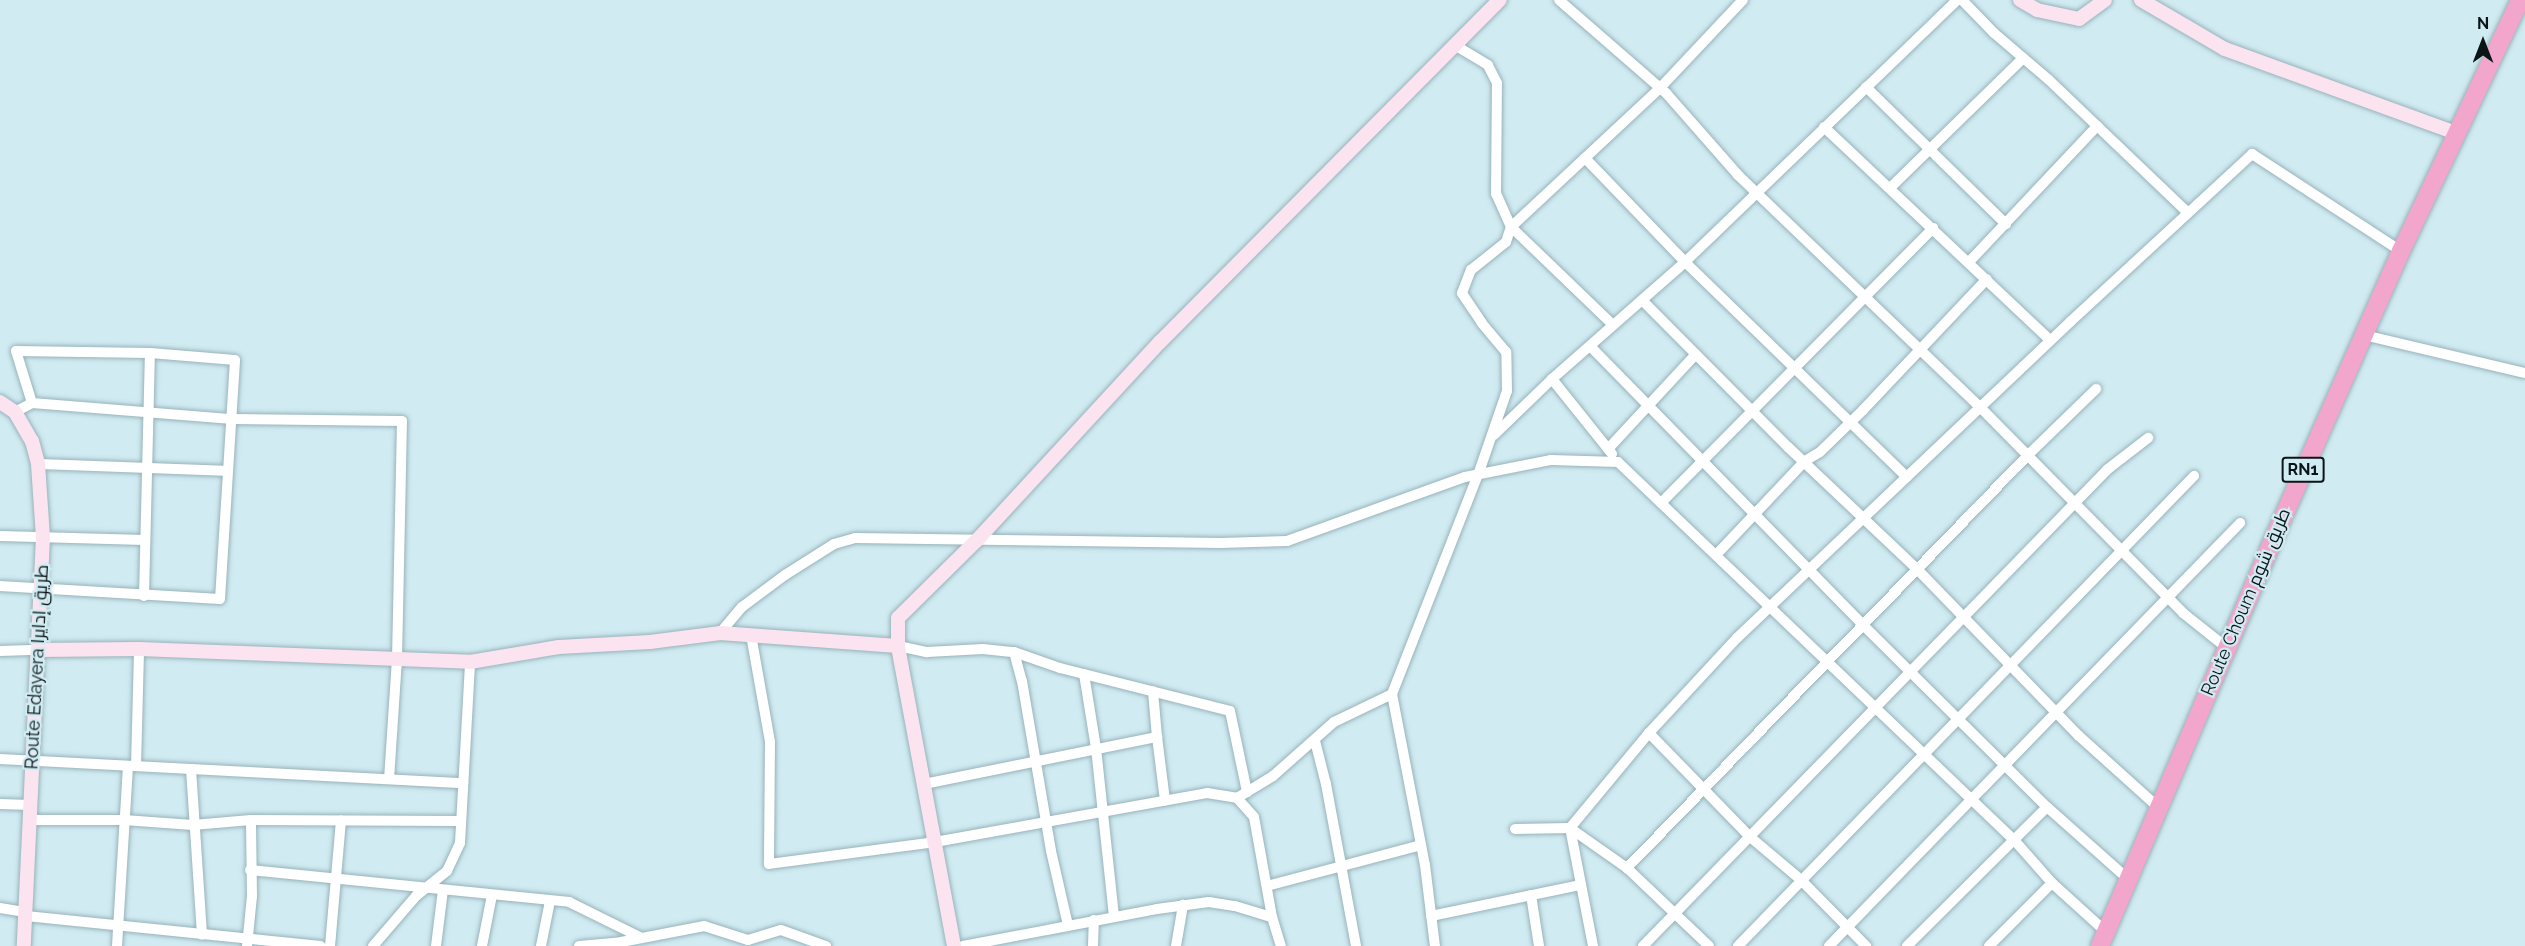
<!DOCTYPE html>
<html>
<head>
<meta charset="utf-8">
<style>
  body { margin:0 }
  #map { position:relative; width:2525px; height:946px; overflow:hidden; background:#d0ebf2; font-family:Raleway,Cairo,sans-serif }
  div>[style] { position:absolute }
  .roads { filter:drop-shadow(0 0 2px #98b3ba) drop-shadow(0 0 2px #98b3ba) }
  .street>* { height:10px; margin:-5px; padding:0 5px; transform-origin:5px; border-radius:5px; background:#fff }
  .secondary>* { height:14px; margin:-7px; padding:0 7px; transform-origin:7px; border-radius:7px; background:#fbe4ef }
  .highway>* { height:18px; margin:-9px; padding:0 9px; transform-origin:9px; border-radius:9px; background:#f3a6cb }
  span { translate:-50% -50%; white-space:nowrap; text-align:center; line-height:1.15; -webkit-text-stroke:4.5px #d0ebf2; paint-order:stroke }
  .shield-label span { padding:2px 4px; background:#d0ebf2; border:2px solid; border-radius:4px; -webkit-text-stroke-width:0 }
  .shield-label { font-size:16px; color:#0b1517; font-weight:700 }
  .street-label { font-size:18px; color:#0b1517 }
  .north { position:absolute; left:2453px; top:12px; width:60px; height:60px; -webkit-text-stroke:4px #d0ebf2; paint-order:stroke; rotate:0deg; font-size:16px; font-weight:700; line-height:24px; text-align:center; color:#0b1517 }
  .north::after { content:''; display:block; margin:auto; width:21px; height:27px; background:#0b1517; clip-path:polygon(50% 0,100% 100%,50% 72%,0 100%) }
</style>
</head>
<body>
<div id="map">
  <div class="roads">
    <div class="street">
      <i style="left:1559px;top:0;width:142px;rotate:41deg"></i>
      <i style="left:1666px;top:93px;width:109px;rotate:48.7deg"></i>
      <i style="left:1738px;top:175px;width:335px;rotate:43.8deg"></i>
      <i style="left:1980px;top:407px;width:289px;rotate:45.4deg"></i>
      <i style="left:2183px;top:613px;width:56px;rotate:38.5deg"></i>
      <i style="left:1962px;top:0;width:46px;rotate:45.9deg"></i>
      <i style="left:1994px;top:33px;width:72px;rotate:40.5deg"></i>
      <i style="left:2049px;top:80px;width:192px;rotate:43.7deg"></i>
      <i style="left:1866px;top:87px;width:196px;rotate:44.4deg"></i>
      <i style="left:1824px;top:127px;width:311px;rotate:43.3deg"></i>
      <i style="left:1585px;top:158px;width:144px;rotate:46.1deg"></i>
      <i style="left:1685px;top:262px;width:378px;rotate:-43.9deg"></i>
      <i style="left:1890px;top:188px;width:186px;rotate:-44.3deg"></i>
      <i style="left:1969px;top:262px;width:187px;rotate:-46.7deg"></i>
      <i style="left:1642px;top:300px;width:207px;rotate:45.2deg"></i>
      <i style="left:1788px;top:447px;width:178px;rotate:43.4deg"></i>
      <i style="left:1917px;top:569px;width:233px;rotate:45.9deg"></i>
      <i style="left:2079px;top:736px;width:108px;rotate:42deg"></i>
      <i style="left:1613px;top:325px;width:141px;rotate:-136.1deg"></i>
      <i style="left:1511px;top:227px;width:204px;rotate:-43deg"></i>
      <i style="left:1660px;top:88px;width:121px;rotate:-46.7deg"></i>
      <i style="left:2364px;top:335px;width:165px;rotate:13.3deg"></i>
      <i style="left:1590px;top:346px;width:390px;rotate:45.6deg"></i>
      <i style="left:1863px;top:625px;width:259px;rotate:44.7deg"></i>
      <i style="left:2047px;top:807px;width:108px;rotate:41.6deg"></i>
      <i style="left:1552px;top:379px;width:96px;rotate:51.3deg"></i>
      <i style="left:32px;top:403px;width:201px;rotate:4.6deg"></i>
      <i style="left:232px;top:419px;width:170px;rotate:0.7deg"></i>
      <i style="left:402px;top:421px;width:238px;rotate:91.2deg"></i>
      <i style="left:397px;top:659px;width:120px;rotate:93.8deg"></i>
      <i style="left:1494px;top:435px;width:81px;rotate:-44deg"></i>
      <i style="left:1552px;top:379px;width:177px;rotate:-41.3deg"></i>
      <i style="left:1685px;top:262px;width:309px;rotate:44.1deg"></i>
      <i style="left:1608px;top:449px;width:129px;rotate:-47.2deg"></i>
      <i style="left:38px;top:464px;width:188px;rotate:2.1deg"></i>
      <i style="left:1661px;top:503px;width:387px;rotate:-45.3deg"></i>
      <i style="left:0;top:536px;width:145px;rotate:1.6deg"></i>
      <i style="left:1716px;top:555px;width:129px;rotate:-46.6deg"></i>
      <i style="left:1805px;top:461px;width:17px;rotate:-31deg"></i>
      <i style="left:1820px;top:452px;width:60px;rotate:-44.3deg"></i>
      <i style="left:1863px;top:410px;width:180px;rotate:-46.6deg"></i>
      <i style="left:0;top:586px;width:220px;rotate:3.4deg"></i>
      <i style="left:220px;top:599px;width:239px;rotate:-86.4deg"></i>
      <i style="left:235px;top:360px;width:85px;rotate:-175.3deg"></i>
      <i style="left:150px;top:353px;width:134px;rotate:-179.1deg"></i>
      <i style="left:16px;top:351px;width:54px;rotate:72.9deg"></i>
      <i style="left:32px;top:403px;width:19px;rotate:152deg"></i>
      <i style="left:144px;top:596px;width:243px;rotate:-88.6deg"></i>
      <i style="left:720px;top:633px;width:34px;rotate:-50deg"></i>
      <i style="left:742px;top:607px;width:54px;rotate:-36.7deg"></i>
      <i style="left:785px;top:575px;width:58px;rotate:-32.3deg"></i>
      <i style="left:834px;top:544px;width:22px;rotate:-16deg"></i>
      <i style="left:855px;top:538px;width:366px;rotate:0.8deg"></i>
      <i style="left:1221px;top:543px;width:66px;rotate:-1.7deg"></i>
      <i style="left:1287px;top:541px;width:189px;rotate:-19.8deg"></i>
      <i style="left:1465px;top:477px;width:88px;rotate:-11.2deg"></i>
      <i style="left:1551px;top:460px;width:67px;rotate:1.7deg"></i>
      <i style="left:1618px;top:462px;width:549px;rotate:43.67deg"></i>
      <i style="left:2015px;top:841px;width:56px;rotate:48.6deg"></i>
      <i style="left:2052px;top:883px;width:73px;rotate:42.2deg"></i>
      <i style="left:751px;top:635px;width:109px;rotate:79.9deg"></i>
      <i style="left:770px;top:742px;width:122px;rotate:90.5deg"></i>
      <i style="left:769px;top:864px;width:167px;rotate:-7.5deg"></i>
      <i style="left:935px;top:842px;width:276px;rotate:-10.2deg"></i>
      <i style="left:1207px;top:793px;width:30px;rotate:9deg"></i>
      <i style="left:1237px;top:798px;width:25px;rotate:48deg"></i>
      <i style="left:1254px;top:817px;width:102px;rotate:79.8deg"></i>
      <i style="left:1272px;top:917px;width:30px;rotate:73deg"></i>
      <i style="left:898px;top:646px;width:30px;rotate:12deg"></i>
      <i style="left:927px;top:652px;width:56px;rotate:-3.1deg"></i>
      <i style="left:983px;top:649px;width:31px;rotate:6deg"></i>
      <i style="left:1014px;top:652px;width:49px;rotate:19.2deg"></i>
      <i style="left:1060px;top:668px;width:175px;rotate:14.2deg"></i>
      <i style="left:1230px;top:711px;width:83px;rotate:78.1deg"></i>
      <i style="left:0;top:651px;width:38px;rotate:-2deg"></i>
      <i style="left:1014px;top:652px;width:30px;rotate:75deg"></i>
      <i style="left:1022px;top:681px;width:172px;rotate:80.3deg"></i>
      <i style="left:1051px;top:851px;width:76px;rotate:77.1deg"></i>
      <i style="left:1084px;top:674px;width:75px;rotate:80.8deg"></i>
      <i style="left:1096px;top:748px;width:169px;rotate:83.9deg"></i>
      <i style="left:1392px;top:694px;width:174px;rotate:79.1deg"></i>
      <i style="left:1425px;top:865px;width:82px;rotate:83deg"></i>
      <i style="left:1649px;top:733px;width:144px;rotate:45.8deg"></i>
      <i style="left:1749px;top:836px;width:68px;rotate:40.2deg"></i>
      <i style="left:1801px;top:880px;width:93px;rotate:45.4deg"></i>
      <i style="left:1157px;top:737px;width:64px;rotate:82.8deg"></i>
      <i style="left:1315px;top:741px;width:44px;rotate:75.7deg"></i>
      <i style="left:1326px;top:784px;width:165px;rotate:79.5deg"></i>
      <i style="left:0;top:759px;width:464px;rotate:3deg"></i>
      <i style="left:136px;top:766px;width:117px;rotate:-88.5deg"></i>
      <i style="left:191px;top:769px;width:166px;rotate:86.2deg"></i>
      <i style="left:924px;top:784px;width:238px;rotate:-11.4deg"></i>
      <i style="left:1157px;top:737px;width:46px;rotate:-95deg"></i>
      <i style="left:1237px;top:798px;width:42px;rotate:-31.4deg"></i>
      <i style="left:1273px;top:776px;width:81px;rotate:-41.5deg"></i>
      <i style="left:1334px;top:722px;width:64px;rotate:-25.8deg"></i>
      <i style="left:1392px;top:694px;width:235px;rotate:-68.6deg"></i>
      <i style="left:1478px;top:475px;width:89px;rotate:-71deg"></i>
      <i style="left:1507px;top:391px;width:39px;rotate:-91deg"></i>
      <i style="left:1506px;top:352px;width:38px;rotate:-130deg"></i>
      <i style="left:1482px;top:323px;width:36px;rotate:-124deg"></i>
      <i style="left:1462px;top:293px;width:25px;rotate:-69deg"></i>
      <i style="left:1471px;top:270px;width:45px;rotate:-38.7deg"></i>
      <i style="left:1506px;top:242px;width:16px;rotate:-72deg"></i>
      <i style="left:1511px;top:227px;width:36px;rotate:-114deg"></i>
      <i style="left:1496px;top:194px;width:111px;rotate:-89.5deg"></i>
      <i style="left:1497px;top:83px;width:20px;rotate:-117deg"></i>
      <i style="left:1488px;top:65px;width:37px;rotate:-149deg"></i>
      <i style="left:0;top:804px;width:31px;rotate:2deg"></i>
      <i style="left:30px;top:820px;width:94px"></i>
      <i style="left:124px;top:820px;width:69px;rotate:4.1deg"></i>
      <i style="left:193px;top:825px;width:58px;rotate:-4.9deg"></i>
      <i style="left:251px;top:820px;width:210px;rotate:0.3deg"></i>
      <i style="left:1515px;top:829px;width:55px;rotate:-1deg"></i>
      <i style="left:1570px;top:828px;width:70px;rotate:35.1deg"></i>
      <i style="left:1627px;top:868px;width:113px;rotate:43.6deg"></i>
      <i style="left:1627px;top:868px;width:576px;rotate:-45.84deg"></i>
      <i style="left:2028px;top:455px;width:95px;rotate:-44.1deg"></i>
      <i style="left:250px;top:870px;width:321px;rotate:5.7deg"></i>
      <i style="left:569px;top:902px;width:81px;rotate:26.3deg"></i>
      <i style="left:1267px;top:886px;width:159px;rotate:-14.9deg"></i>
      <i style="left:1531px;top:895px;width:52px;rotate:81.1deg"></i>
      <i style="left:0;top:908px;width:26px;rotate:9deg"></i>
      <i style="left:26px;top:916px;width:296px;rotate:5.8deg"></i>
      <i style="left:1431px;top:916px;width:153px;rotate:-11.7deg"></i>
      <i style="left:117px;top:946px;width:180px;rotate:-86.5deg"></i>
      <i style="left:247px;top:946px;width:50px;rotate:-84.3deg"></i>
      <i style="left:252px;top:896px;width:76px;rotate:-90.8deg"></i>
      <i style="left:330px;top:946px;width:126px;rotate:-85deg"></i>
      <i style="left:373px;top:946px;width:66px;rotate:-49.3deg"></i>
      <i style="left:416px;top:896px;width:40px;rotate:-39deg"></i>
      <i style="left:447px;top:871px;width:31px;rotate:-65deg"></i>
      <i style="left:460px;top:843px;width:181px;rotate:-86.8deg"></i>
      <i style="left:436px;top:946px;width:56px;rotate:-82.9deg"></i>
      <i style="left:482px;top:946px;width:52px;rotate:-78.9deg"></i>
      <i style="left:541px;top:946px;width:46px;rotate:-78.7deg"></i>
      <i style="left:579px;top:946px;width:37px;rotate:-5deg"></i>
      <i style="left:616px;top:943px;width:90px;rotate:-10.9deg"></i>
      <i style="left:704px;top:926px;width:46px;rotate:17.7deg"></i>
      <i style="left:748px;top:940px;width:34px;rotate:-17deg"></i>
      <i style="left:781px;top:930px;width:48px;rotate:19.6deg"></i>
      <i style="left:963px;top:946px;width:197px;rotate:-10.8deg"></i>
      <i style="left:1157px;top:909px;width:52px;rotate:-7.7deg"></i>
      <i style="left:1209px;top:902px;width:26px;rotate:9deg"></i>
      <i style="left:1235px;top:906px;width:39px;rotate:17deg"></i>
      <i style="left:1093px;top:946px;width:26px;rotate:-88deg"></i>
      <i style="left:1176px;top:946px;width:42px;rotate:-80.3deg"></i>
      <i style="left:1593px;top:946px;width:120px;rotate:-101deg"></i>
      <i style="left:1570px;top:828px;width:124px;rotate:-50.3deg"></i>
      <i style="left:1649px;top:733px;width:129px;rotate:-47.2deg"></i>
      <i style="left:1737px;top:638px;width:459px;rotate:-43.5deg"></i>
      <i style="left:2070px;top:322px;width:248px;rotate:-42.7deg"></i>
      <i style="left:2252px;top:154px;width:178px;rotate:33.1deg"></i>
      <i style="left:1643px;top:946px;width:666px;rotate:-45.73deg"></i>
      <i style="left:2108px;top:469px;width:51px;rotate:-37.8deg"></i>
      <i style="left:1738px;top:946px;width:655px;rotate:-45.87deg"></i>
      <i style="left:1829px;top:946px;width:590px;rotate:-45.82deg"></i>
      <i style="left:1907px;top:946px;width:197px;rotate:-44.8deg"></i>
      <i style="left:1989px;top:946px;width:89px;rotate:-45deg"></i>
    </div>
    <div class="secondary">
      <i style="left:2020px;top:0;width:20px;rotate:30deg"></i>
      <i style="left:2037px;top:10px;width:43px;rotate:12.1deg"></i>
      <i style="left:2079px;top:19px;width:32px;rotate:-36deg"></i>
      <i style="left:2141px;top:0;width:97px;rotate:30.3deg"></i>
      <i style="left:2225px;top:49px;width:246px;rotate:20deg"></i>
      <i style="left:0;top:402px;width:18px;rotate:34deg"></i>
      <i style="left:15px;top:412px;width:34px;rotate:60deg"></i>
      <i style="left:32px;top:441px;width:24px;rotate:75deg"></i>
      <i style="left:38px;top:464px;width:73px;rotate:86.1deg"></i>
      <i style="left:43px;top:537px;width:409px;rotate:92.7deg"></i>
      <i style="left:38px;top:650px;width:101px;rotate:-0.6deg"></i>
      <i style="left:139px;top:649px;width:331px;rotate:2.2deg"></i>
      <i style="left:470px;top:662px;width:90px;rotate:-9.6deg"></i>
      <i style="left:559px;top:647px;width:91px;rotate:-3.1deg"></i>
      <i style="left:650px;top:642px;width:71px;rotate:-7.3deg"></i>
      <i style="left:720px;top:633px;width:178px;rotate:4.2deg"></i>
      <i style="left:954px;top:946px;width:305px;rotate:-100.6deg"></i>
      <i style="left:898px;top:646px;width:28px;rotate:-90deg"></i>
      <i style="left:898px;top:618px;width:111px;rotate:-44.6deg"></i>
      <i style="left:977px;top:540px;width:270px;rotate:-47.3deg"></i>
      <i style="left:1160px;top:342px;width:482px;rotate:-45.2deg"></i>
    </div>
    <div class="highway">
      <i style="left:2100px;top:946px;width:431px;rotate:-66.9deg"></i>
      <i style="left:2269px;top:549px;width:326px;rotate:-66.1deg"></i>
      <i style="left:2401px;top:251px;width:278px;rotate:-64.6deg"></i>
    </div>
  </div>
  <div class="shield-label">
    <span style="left:2303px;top:470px">RN1</span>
  </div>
  <div class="street-label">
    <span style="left:2246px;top:602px;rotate:-67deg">Route Choum طريق شوم</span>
    <span style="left:37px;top:667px;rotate:-87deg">Route Edayera طريق إدايرا</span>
  </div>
  <div class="north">N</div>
</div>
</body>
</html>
